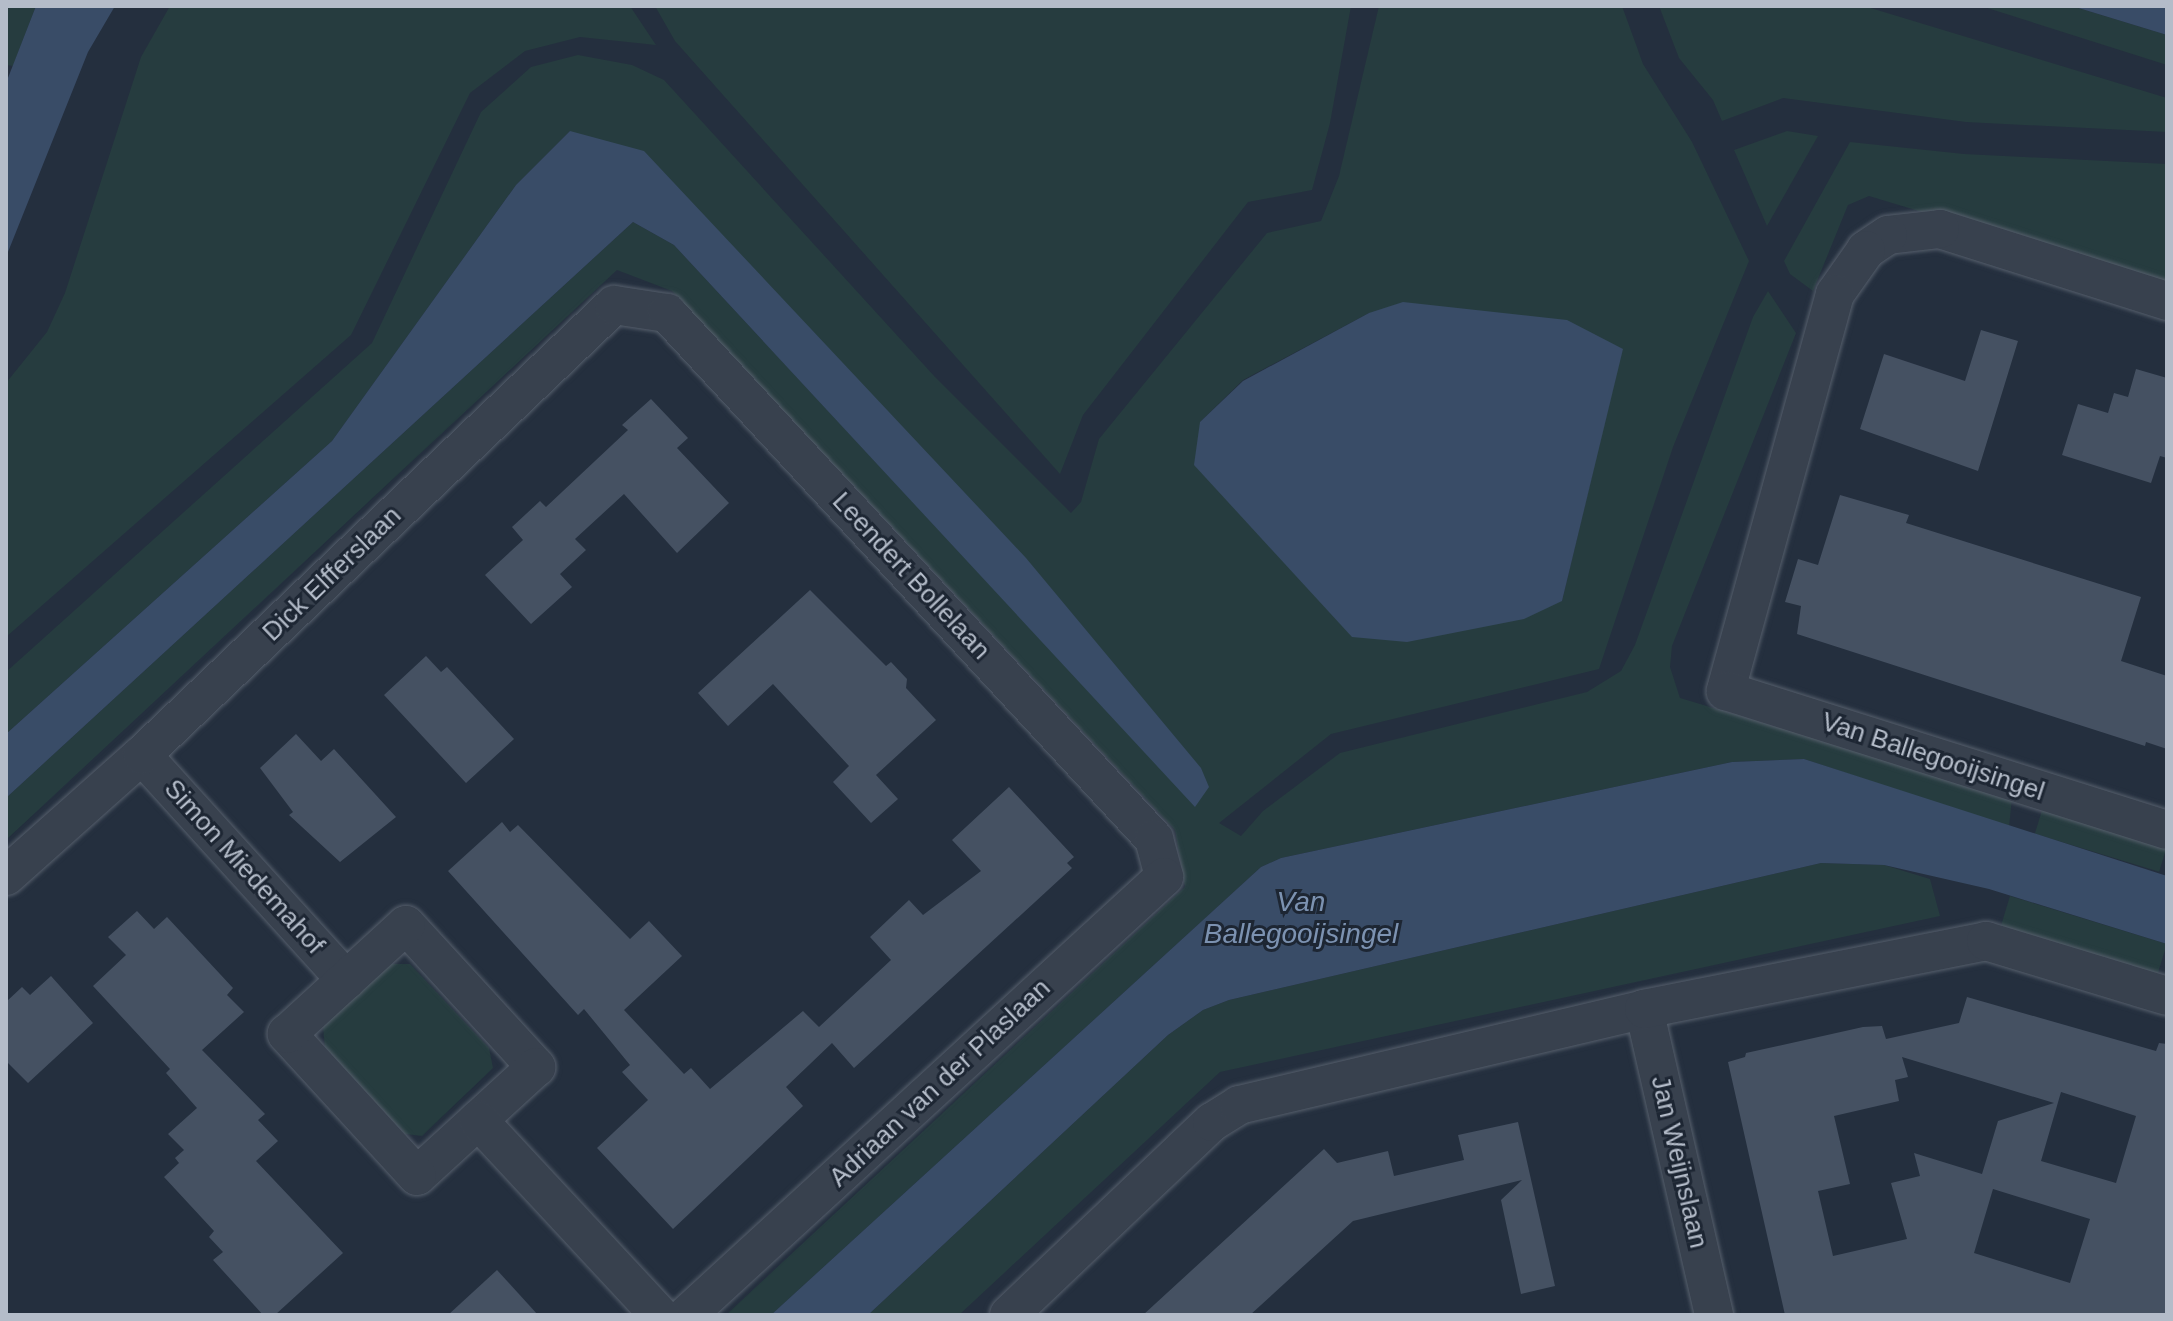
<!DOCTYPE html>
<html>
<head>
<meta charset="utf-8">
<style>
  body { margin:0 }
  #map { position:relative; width:2173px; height:1321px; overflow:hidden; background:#242f3e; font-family:Helvetica,sans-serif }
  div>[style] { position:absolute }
  .green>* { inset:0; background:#263c3f; transform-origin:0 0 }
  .water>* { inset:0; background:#394c67 }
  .building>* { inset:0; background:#455162 }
  .roads { filter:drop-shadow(0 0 2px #565f6c) drop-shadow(0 0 2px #565f6c) }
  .minor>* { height:38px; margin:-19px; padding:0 19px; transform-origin:19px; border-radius:19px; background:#38414e }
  span { translate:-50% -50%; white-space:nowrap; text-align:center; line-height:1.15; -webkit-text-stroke:6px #1d2633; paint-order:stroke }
  .street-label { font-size:26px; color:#b4bcc9 }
  .water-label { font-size:28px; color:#7c92b1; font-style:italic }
  .frame { position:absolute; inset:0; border:8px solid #b4bcc9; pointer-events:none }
</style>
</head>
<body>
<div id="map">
  <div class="green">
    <i style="clip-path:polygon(6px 6px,36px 6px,13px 66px,6px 65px)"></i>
    <i style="clip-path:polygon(170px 6px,630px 6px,656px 45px,580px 37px,525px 51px,470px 93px,351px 335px,6px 637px,6px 383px,47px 332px,65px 293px,141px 57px)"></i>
    <i style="clip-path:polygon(655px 6px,1351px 6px,1330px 123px,1312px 190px,1248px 202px,1083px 415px,1060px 474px,675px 41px)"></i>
    <i style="clip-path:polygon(evenodd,1379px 6px,1622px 6px,1643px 64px,1692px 142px,1749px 261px,1673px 447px,1599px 669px,1331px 734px,1219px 823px,1241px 836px,1263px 811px,1340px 753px,1587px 692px,1621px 671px,1635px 645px,1753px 317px,1768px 291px,1796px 333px,1672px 646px,1670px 667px,1680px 698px,2012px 798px,2009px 827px,1804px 759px,1732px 762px,1281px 858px,1261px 867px,771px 1315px,726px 1315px,1185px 887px,1175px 830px,672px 291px,617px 270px,6px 840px,6px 798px,633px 222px,674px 245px,1196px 807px,570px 131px,516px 185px,332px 441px,6px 734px,6px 672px,372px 343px,481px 112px,531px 67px,578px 55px,632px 65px,664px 80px,935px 377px,1071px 513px,1081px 502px,1099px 439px,1267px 233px,1321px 221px,1339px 176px,1379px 6px,1369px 313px,1622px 349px,1562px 601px,1200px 422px,1243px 380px,1369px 313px)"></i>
    <i style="clip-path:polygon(1659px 6px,1864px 6px,2167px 98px,2167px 132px,1966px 122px,1783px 98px,1722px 121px,1713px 100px,1679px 58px)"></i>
    <i style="clip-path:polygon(1981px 6px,2072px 6px,2167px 35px,2167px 65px)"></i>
    <i style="clip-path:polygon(1787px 131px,1818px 136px,1767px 226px,1734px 150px)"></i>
    <i style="clip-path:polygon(1850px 142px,1964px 154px,2167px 164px,2167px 286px,1869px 196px,1848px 205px,1813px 291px,1790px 274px,1784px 261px)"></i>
    <i style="left:2043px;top:807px;width:130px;height:28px;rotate:17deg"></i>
    <i style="clip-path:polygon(1821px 863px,1884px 865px,1930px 879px,1940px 916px,1220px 1072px,959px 1315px,868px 1315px,1168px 1035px,1203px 1010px,1229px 1000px)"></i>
    <i style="left:2010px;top:896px;width:164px;height:31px;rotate:17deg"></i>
    <i style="clip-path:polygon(390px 964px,410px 964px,489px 1048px,493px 1068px,422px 1136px,405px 1134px,325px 1048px,323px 1027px)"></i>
  </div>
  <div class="water">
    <i style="clip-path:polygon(36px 6px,115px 6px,88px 52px,6px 257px,6px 83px)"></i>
    <i style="clip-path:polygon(2072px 6px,2167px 6px,2167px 35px)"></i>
    <i style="clip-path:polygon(570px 131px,644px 151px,1026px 558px,1201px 768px,1209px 787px,1195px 807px,674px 245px,633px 222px,6px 798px,6px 734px,332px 441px,516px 185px)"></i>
    <i style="clip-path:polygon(1403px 302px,1567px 320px,1623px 349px,1562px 601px,1524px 619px,1407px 642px,1352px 637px,1194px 465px,1200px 422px,1243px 381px,1369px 313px)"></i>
    <i style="clip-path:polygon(1804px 759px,2167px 876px,2167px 944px,1989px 889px,1884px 865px,1821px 863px,1229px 1000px,1203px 1010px,1168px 1035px,868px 1315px,771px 1315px,1261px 867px,1281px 858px,1732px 762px)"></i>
  </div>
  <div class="building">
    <i style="clip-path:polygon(1981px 330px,2018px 341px,1978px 471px,1860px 429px,1884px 354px,1965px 381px)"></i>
    <i style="clip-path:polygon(2136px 369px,2167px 378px,2167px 458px,2160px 456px,2151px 483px,2062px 455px,2078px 404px,2108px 413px,2114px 393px,2128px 397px)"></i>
    <i style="clip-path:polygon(651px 399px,688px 438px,677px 448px,729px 503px,677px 553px,624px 494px,575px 539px,586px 550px,560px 574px,572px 587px,531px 624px,485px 575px,523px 540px,512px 527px,540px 501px,546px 507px,628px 430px,622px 425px)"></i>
    <i style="clip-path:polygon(1840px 495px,1909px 515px,1906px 523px,2141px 597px,2121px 661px,2167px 676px,2167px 749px,2146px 742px,2145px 746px,1797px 634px,1801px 606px,1785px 602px,1798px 559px,1818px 565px)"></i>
    <i style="clip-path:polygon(810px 590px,886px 666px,891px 662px,907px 679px,906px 688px,936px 720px,876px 775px,898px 799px,871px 823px,833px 782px,849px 766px,773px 684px,728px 726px,698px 693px)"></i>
    <i style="clip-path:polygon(426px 656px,441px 672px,447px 667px,514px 739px,466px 783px,384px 695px)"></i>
    <i style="clip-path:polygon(296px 734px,321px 761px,334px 749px,396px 817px,340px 862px,289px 815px,293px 812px,260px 768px)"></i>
    <i style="clip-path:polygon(1009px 787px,1074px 857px,1067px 863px,1072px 868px,854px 1068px,832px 1043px,786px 1087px,803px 1106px,673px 1229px,597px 1148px,648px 1100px,622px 1072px,630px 1065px,584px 1009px,578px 1015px,448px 871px,502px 822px,510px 832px,518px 825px,630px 939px,649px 921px,682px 956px,624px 1010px,684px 1074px,691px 1068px,710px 1089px,803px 1011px,819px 1027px,891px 960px,870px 937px,909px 900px,923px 915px,981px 871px,952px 840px)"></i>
    <i style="clip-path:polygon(137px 911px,154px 929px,167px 917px,233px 988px,227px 995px,244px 1012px,202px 1050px,265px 1114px,258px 1120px,278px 1141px,256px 1161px,343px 1253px,275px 1315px,263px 1315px,213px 1260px,223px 1252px,209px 1237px,214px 1231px,164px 1177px,179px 1163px,175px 1158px,184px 1150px,168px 1134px,197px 1108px,166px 1073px,170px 1069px,93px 986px,126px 955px,108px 937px)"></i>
    <i style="clip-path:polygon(51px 976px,93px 1023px,28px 1083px,6px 1061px,6px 1002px,22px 987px,30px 995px)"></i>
    <i style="clip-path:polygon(evenodd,1967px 997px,2156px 1051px,2159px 1043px,2167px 1044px,2167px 1315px,1785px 1315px,1728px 1062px,1745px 1057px,1746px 1053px,1863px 1027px,1882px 1026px,1886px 1039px,1959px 1023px,1967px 997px,1902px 1057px,2054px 1103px,1998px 1121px,1982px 1174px,1914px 1153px,1920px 1176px,1891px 1183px,1907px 1239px,1833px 1256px,1818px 1191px,1850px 1184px,1834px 1116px,1899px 1101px,1895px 1080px,1908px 1077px,1902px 1057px,1967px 997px,2061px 1092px,2136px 1116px,2116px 1183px,2041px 1161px,2061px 1092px,1967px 997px,1993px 1189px,2090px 1219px,2070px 1283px,1974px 1253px,1993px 1189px)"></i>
    <i style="clip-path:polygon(1518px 1122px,1555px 1286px,1521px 1294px,1501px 1200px,1522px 1180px,1353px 1221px,1250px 1315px,1143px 1315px,1324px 1149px,1337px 1163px,1388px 1151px,1394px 1176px,1464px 1160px,1458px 1135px)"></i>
    <i style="clip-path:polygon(497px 1270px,538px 1315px,448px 1315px)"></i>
  </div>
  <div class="roads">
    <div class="minor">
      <i style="left:2167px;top:301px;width:238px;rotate:-162.4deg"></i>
      <i style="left:1940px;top:229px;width:52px;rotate:173.4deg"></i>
      <i style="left:1888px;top:235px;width:27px;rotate:146deg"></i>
      <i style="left:1866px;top:250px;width:54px;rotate:125.2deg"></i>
      <i style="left:1835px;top:294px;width:412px;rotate:105.4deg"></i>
      <i style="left:1726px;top:691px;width:462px;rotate:17.5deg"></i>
      <i style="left:142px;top:755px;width:304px;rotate:47.8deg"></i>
      <i style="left:6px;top:876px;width:182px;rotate:-41.7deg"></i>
      <i style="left:142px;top:755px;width:652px;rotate:-43.63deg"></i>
      <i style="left:614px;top:305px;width:54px;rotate:8.6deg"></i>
      <i style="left:667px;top:313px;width:717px;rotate:47.2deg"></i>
      <i style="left:1154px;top:839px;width:39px;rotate:75deg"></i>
      <i style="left:1164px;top:877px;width:648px;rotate:137.44deg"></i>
      <i style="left:406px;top:925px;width:193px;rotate:47.5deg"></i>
      <i style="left:536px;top:1067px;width:161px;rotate:137.5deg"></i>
      <i style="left:417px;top:1176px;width:193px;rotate:-132.5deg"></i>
      <i style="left:287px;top:1034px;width:161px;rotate:-42.5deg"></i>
      <i style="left:1644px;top:1009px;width:314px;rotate:77.1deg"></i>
      <i style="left:478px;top:1120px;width:266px;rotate:47.1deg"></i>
      <i style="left:1009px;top:1315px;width:280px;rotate:-43.6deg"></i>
      <i style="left:1212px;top:1122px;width:32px;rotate:-32deg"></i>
      <i style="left:1239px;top:1105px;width:416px;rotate:-13.3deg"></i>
      <i style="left:1644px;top:1009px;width:349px;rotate:-11.2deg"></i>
      <i style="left:1986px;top:941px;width:189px;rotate:16.9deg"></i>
    </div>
  </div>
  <div class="street-label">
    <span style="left:332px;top:574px;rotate:-44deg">Dick Elfferslaan</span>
    <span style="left:911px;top:576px;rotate:47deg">Leendert Bollelaan</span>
    <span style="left:1933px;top:757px;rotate:18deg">Van Ballegooijsingel</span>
    <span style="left:244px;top:867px;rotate:48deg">Simon Miedemahof</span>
    <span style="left:940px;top:1083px;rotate:-43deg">Adriaan van der Plaslaan</span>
    <span style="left:1679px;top:1162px;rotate:77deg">Jan Weijnslaan</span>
  </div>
  <div class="water-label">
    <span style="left:1301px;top:918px">Van<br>Ballegooijsingel</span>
  </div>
  <div class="frame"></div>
</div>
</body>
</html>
